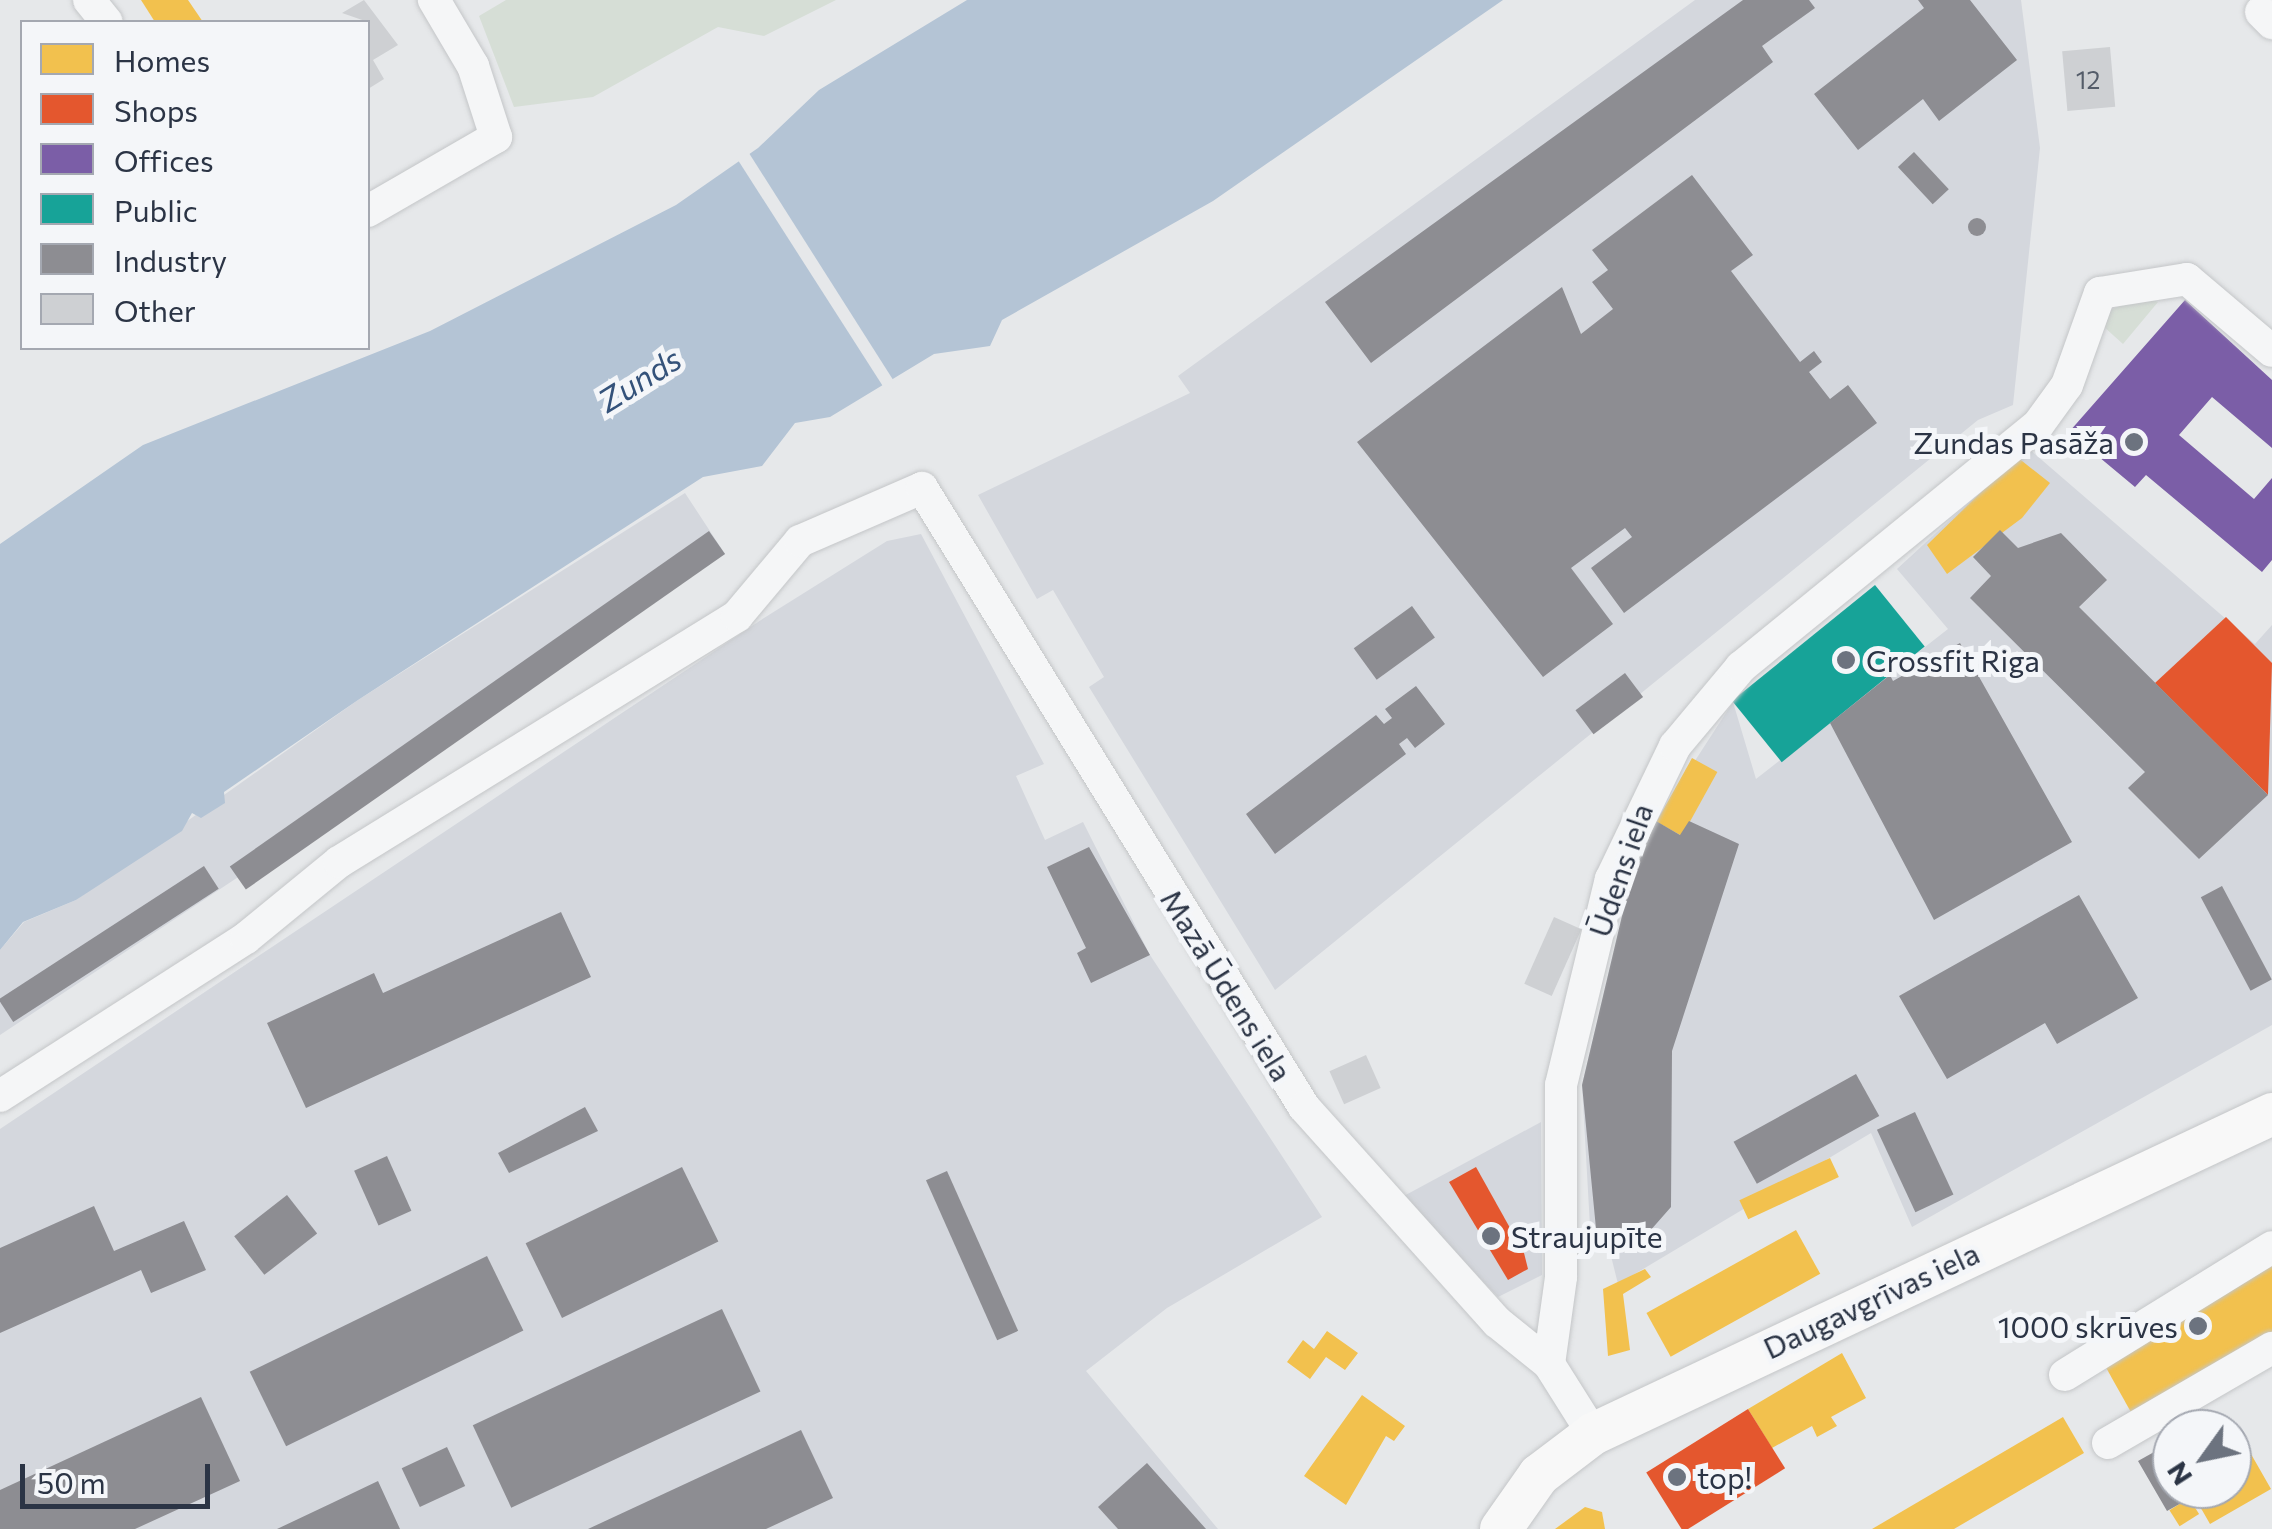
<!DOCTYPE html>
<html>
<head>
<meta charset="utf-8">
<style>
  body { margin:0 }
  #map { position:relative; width:2272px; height:1529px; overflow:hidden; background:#e6e8ea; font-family:Commissioner,sans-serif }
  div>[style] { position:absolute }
  .built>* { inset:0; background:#d4d7dd }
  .green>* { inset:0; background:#d6ded6 }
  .water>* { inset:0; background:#b4c4d5 }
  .pier>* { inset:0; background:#e6e8ea }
  .homes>* { inset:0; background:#f2c14e; transform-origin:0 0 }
  .shops>* { inset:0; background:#e4572e; transform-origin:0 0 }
  .offices>* { inset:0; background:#7b5ea7 }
  .public>* { inset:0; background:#17a398; transform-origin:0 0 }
  .industry>* { inset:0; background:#8d8d92; transform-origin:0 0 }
  .round { border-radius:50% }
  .building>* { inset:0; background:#ced0d3; transform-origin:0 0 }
  .roads { filter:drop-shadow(0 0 2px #c4c6c8) drop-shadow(0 0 2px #c4c6c8) }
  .minor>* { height:32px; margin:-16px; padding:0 16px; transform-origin:16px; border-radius:16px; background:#f5f6f7 }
  .major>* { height:42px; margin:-21px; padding:0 21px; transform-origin:21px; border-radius:21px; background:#f8f8f8 }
  .dots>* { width:28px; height:28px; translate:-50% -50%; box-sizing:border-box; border:5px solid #f4f6f9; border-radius:50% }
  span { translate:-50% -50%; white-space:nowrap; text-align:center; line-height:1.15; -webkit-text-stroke:10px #f4f6f9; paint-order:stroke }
  .number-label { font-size:25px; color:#545c69 }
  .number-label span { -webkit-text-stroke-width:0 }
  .poi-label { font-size:30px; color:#2b3445 }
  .right { translate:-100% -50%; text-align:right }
  .left { translate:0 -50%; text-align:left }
  .street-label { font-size:30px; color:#2b3445 }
  .water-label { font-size:32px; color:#34527a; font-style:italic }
  .legend { position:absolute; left:20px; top:20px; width:350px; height:330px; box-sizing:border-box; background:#f4f6f9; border:2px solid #a4a8b1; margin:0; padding:12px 18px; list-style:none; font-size:30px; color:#2b3445 }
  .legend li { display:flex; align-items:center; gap:20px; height:50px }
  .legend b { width:50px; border:2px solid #a4a8b1 }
  .north { position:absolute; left:2152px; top:1409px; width:100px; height:100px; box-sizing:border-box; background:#f4f6f9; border:2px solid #a4a8b1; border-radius:50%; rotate:237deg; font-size:28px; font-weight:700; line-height:40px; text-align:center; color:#2b3445 }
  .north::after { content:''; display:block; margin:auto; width:35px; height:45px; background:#6c737f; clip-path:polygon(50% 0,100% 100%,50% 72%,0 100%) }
  .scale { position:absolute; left:20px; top:1464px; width:190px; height:45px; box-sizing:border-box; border:5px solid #2b3445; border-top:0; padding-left:12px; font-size:30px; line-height:35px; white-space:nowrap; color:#2b3445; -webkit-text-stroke:8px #f4f6f9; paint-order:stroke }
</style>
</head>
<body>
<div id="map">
  <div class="built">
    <i style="clip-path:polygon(1695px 0,2021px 0,2040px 148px,2013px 405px,1978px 420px,1275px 990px,1089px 687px,1104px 677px,1053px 590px,1037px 599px,978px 495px,1190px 393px,1178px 376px)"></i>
    <i style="clip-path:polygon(2028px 448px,2255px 644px,2272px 625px,2272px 1025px,1912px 1227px,1871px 1133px,1618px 1284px,1609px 1248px,1591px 1244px,1582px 1085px,1630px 882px,1656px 821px,1733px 702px,1756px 779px,1948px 629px,1897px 569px)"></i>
    <i style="clip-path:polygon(685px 493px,725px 554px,0 1035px,0 950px,24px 922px,76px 900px,358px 700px)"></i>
    <i style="clip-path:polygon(921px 534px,1044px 764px,1016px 776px,1045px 840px,1083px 822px,1150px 955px,1322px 1217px,1167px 1308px,1086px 1371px,1218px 1529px,0 1529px,0 1129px,764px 618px,887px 541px)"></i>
    <i style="clip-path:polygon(1541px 1122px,1542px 1275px,1498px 1297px,1402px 1197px)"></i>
  </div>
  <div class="green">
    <i style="clip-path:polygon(506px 0,836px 0,764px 36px,718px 27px,593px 97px,514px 107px,479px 16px)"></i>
    <i style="clip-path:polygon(2142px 295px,2158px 302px,2123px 344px,2094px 318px)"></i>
  </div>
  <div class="water">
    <i style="clip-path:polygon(967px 0,1503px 0,1213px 201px,1002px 320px,990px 346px,934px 354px,830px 417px,795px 423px,762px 466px,703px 477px,358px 700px,224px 792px,225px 803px,201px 818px,192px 813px,182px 831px,76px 900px,23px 922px,0 950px,0 544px,143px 445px,430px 331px,676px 205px,758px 148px,819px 90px)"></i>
  </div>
  <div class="pier">
    <i style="clip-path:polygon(746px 150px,747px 150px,897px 386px,886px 391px,736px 157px)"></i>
  </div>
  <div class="homes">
    <i style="clip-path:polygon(141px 0,188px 0,203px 22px,155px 22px)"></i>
    <i style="clip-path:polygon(2017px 457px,2050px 483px,2022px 518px,1947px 574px,1927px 545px)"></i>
    <i style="left:1692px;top:758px;width:29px;height:73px;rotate:29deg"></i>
    <i style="left:1830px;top:1158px;width:21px;height:100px;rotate:65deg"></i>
    <i style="left:1796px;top:1230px;width:50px;height:171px;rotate:61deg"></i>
    <i style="clip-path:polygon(2272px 1266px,2272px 1332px,2132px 1414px,2104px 1364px)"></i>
    <i style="clip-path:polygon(1645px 1269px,1651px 1277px,1623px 1294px,1630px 1350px,1608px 1356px,1603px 1289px)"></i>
    <i style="clip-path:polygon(1327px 1331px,1358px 1353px,1345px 1370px,1326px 1357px,1310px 1379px,1287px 1362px,1303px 1340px,1314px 1349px)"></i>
    <i style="clip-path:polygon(1842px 1353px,1866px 1398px,1831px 1417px,1837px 1426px,1817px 1437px,1812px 1426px,1772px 1448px,1748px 1409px)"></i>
    <i style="clip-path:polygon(1362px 1395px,1405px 1426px,1394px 1441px,1386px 1436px,1346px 1505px,1304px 1476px)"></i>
    <i style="clip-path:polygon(2063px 1417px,2084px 1453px,1954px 1529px,1872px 1529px)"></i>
    <i style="clip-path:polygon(2247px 1447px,2271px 1489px,2210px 1524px,2190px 1489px,2232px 1489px,2232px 1456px)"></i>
    <i style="left:2189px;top:1498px;width:19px;height:23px;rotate:58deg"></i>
    <i style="clip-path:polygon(1585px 1507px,1602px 1512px,1605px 1529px,1555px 1529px)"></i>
  </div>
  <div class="shops">
    <i style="clip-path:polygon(2226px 617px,2272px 663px,2268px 795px,2155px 683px)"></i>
    <i style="clip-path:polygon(1476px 1167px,1524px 1253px,1528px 1269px,1508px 1280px,1449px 1182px)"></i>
    <i style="left:1748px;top:1409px;width:70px;height:120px;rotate:58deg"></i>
  </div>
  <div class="offices">
    <i style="clip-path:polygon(2185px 300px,2272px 380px,2272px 448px,2212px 397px,2179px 435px,2254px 499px,2272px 478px,2272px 560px,2262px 572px,2146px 475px,2135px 487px,2069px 432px)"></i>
  </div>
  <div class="public">
    <i style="left:1875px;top:585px;width:79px;height:184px;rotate:51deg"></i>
  </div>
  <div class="industry">
    <i style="clip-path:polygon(1743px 0,1809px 0,1815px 8px,1762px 46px,1773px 62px,1371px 363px,1325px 302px)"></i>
    <i style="clip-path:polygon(1918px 0,1970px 0,2017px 60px,1939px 121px,1923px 99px,1858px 150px,1814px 94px,1924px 8px)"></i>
    <i style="left:1914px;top:152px;width:51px;height:22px;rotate:47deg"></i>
    <i style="clip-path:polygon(1692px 175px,1753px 255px,1731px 271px,1800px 362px,1814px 351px,1822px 362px,1809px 372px,1830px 399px,1848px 385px,1877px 423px,1624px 613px,1591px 568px,1632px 537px,1625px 528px,1571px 568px,1613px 624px,1543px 677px,1357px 442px,1562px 287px,1581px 334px,1613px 309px,1592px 282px,1608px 270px,1592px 250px)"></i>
    <i class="round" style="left:1968px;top:218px;width:18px;height:18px"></i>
    <i style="clip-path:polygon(2000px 530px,2018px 548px,2061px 533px,2107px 580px,2079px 607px,2268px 795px,2199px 859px,2128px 788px,2145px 772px,1970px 598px,1991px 576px,1973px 557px)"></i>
    <i style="left:709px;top:531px;width:28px;height:585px;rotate:55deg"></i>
    <i style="left:1412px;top:606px;width:39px;height:72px;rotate:54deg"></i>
    <i style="clip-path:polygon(1960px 643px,2072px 842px,1934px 920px,1830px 723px,1890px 675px,1893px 681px)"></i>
    <i style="left:1625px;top:673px;width:30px;height:62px;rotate:53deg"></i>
    <i style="clip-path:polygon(1416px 686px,1445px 724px,1415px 748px,1407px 738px,1399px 744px,1406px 754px,1275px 854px,1246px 814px,1376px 715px,1384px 724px,1392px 718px,1385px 709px)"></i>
    <i style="clip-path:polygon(1656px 821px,1680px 835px,1689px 821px,1739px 844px,1672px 1051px,1671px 1207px,1642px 1240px,1598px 1249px,1582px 1085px,1630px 882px)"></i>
    <i style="clip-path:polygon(1089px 847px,1150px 955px,1091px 983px,1077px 953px,1086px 948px,1047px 867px)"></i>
    <i style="left:204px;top:866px;width:27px;height:245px;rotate:57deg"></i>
    <i style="left:2222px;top:886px;width:106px;height:24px;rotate:62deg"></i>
    <i style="clip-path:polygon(2079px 895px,2138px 998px,2057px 1044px,2045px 1023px,1947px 1079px,1899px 996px)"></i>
    <i style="clip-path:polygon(561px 912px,591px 977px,306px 1108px,267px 1023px,374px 973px,383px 993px)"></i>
    <i style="left:1856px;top:1074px;width:48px;height:140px;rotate:61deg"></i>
    <i style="clip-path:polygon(585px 1107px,598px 1131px,509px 1173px,498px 1153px)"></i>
    <i style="left:1915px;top:1112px;width:91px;height:42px;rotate:65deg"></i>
    <i style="left:387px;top:1156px;width:60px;height:36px;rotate:66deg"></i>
    <i style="left:682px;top:1167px;width:83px;height:174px;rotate:64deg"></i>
    <i style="left:947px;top:1171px;width:175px;height:23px;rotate:66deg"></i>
    <i style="left:287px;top:1195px;width:49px;height:67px;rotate:52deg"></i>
    <i style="clip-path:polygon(94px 1206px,114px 1251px,184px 1221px,206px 1270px,151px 1293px,141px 1270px,0 1333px,0 1248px)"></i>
    <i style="left:487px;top:1256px;width:83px;height:264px;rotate:64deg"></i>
    <i style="left:722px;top:1309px;width:91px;height:275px;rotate:65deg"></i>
    <i style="clip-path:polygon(201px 1397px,240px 1481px,135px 1529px,0 1529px,0 1490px)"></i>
    <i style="clip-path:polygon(801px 1430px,833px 1498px,766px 1529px,588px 1529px)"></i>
    <i style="left:447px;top:1447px;width:43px;height:50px;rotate:65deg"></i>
    <i style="clip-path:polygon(2163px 1447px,2172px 1489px,2192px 1497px,2167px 1511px,2138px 1461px)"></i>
    <i style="clip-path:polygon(1147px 1463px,1206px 1529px,1118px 1529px,1098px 1507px)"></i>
    <i style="clip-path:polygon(378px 1481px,400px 1529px,277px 1529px,332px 1503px)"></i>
  </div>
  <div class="building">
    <i style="clip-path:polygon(364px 0,398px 45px,373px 60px,384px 79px,368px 89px,368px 22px,342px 13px)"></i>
    <i style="left:2110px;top:47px;width:60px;height:48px;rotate:85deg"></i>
    <i style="left:1554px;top:917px;width:30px;height:73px;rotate:24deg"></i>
    <i style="left:1366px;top:1055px;width:36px;height:40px;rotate:66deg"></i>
  </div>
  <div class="roads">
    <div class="minor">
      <i style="left:89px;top:0;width:28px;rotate:51deg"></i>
      <i style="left:2261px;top:12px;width:16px;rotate:45deg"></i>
      <i style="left:368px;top:211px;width:148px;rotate:-30deg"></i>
      <i style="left:496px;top:137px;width:75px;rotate:-107.9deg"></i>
      <i style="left:473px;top:66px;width:77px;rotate:-120.6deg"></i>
      <i style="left:0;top:1096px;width:292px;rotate:-32.7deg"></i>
      <i style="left:246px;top:938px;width:120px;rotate:-39.3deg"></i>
      <i style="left:339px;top:862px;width:468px;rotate:-31.7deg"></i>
      <i style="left:737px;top:616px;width:98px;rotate:-50deg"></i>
      <i style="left:800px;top:541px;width:133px;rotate:-23.5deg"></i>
      <i style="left:922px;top:488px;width:727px;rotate:58.32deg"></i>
      <i style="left:1304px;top:1107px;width:289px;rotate:48.1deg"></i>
      <i style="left:1497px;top:1322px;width:67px;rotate:38.9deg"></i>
      <i style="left:1549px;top:1364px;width:83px;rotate:57.8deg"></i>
      <i style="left:1549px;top:1364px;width:88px;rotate:-82.1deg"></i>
      <i style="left:1561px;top:1277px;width:192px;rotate:-90deg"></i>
      <i style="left:1561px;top:1085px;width:212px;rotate:-76.4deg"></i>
      <i style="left:1611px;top:879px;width:148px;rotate:-64.3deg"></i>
      <i style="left:1675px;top:746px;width:103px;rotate:-50.1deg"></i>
      <i style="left:1741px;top:667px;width:383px;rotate:-39.2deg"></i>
      <i style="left:2038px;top:425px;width:49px;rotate:-54.1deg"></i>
      <i style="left:2067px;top:385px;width:98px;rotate:-70.3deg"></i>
      <i style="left:2100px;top:293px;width:88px;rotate:-9.1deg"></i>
      <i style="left:2187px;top:279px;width:111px;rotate:40.3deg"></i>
      <i style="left:2065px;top:1375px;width:243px;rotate:-31.7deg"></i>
      <i style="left:2108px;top:1443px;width:190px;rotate:-30.1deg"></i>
    </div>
    <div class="major">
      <i style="left:1501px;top:1529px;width:66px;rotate:-54.9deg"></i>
      <i style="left:1539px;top:1475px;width:68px;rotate:-37.2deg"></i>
      <i style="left:1593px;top:1434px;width:751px;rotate:-25.23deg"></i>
    </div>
  </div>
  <div class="dots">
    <i style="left:2134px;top:442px;background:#6c737f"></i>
    <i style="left:1846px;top:660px;background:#6c737f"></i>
    <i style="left:1491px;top:1236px;background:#6c737f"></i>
    <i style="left:2198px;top:1326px;background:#6c737f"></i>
    <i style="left:1677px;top:1477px;background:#6c737f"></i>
  </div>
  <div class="number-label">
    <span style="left:2088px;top:79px">12</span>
  </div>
  <div class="poi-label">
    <span class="right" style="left:2114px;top:442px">Zundas Pasāža</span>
    <span class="left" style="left:1866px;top:660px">Crossfit Riga</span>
    <span class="left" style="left:1511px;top:1236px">Straujupīte</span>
    <span class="right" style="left:2178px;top:1326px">1000 skrūves</span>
    <span class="left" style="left:1697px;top:1477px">top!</span>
  </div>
  <div class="street-label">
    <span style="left:1620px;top:870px;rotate:-71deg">Ūdens iela</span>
    <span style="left:1227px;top:985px;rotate:58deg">Mazā Ūdens iela</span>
    <span style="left:1871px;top:1300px;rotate:-25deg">Daugavgrīvas iela</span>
  </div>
  <div class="water-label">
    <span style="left:639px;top:379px;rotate:-32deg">Zunds</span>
  </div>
  <ul class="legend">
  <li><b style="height:28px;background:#f2c14e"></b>Homes</li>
  <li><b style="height:28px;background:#e4572e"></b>Shops</li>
  <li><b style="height:28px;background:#7b5ea7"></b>Offices</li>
  <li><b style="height:28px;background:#17a398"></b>Public</li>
  <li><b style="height:28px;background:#8d8d92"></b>Industry</li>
  <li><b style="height:28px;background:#ced0d3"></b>Other</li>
  </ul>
  <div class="north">N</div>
  <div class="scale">50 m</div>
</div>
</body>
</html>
